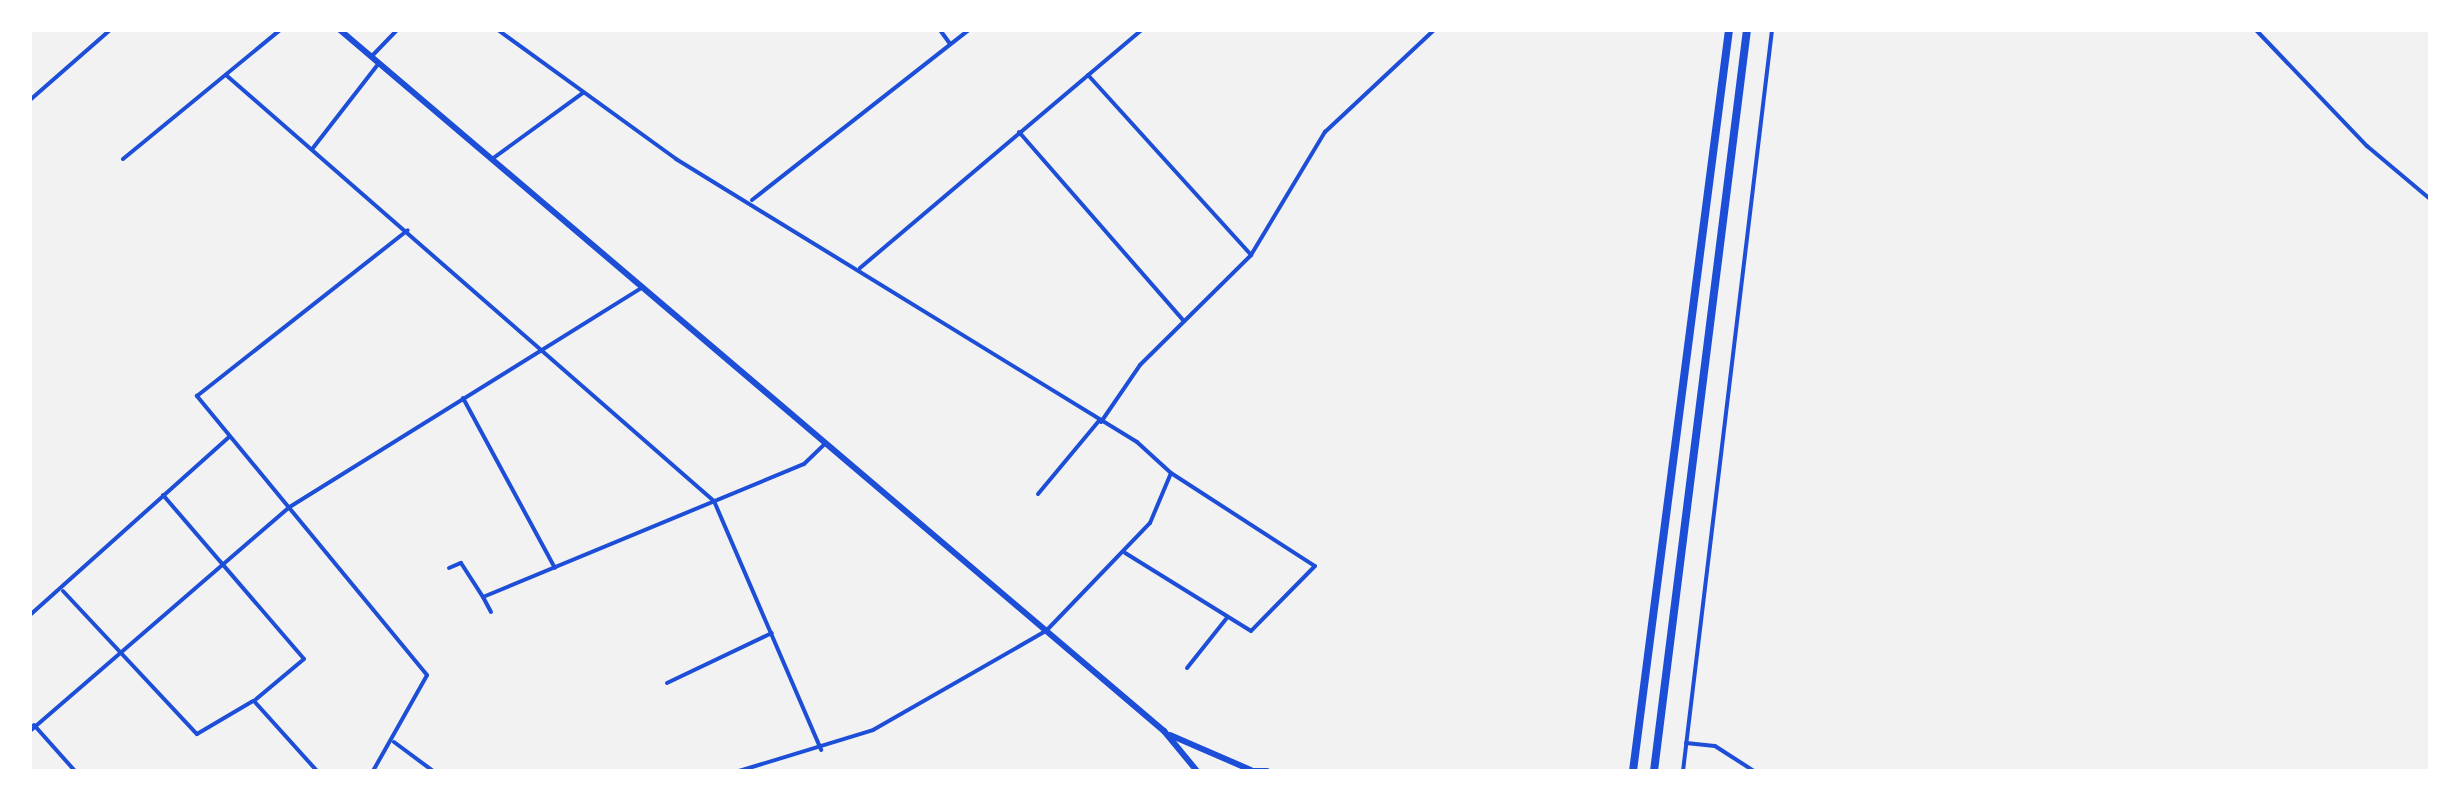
<!DOCTYPE html>
<html>
<head>
<meta charset="utf-8">
<style>
  body { margin:0 }
  #map { position:relative; width:2460px; height:801px; overflow:hidden; background:#f2f2f2; font-family:"Golos Text",sans-serif }
  div>[style] { position:absolute }
  .minor>* { height:4px; margin:-2px; padding:0 2px; transform-origin:2px; border-radius:2px; background:#1d4ed8 }
  .secondary>* { height:6px; margin:-3px; padding:0 3px; transform-origin:3px; border-radius:3px; background:#1d4ed8 }
  .motorway>* { height:8px; margin:-4px; padding:0 4px; transform-origin:4px; border-radius:4px; background:#1d4ed8 }
  span { translate:-50% -50%; white-space:nowrap; text-align:center; line-height:1.15; -webkit-text-stroke:6px #fff; paint-order:stroke }
  .frame { position:absolute; inset:0; border:32px solid #fff; pointer-events:none }
</style>
</head>
<body>
<div id="map">
  <div class="minor">
    <i style="left:498px;top:30px;width:220px;rotate:35.9deg"></i>
    <i style="left:676px;top:159px;width:541px;rotate:31.55deg"></i>
    <i style="left:1137px;top:442px;width:46px;rotate:42.4deg"></i>
    <i style="left:1171px;top:473px;width:171px;rotate:32.9deg"></i>
    <i style="left:1315px;top:566px;width:91px;rotate:134.6deg"></i>
    <i style="left:1251px;top:631px;width:148px;rotate:-148.2deg"></i>
    <i style="left:940px;top:30px;width:17px;rotate:54deg"></i>
    <i style="left:2256px;top:30px;width:161px;rotate:46.3deg"></i>
    <i style="left:2367px;top:146px;width:82px;rotate:40.1deg"></i>
    <i style="left:371px;top:57px;width:37px;rotate:-46deg"></i>
    <i style="left:226px;top:75px;width:648px;rotate:41.12deg"></i>
    <i style="left:714px;top:501px;width:271px;rotate:66.7deg"></i>
    <i style="left:1088px;top:75px;width:243px;rotate:47.8deg"></i>
    <i style="left:30px;top:100px;width:106px;rotate:-41.2deg"></i>
    <i style="left:1019px;top:132px;width:251px;rotate:48.9deg"></i>
    <i style="left:313px;top:148px;width:108px;rotate:-52.2deg"></i>
    <i style="left:123px;top:159px;width:203px;rotate:-39.4deg"></i>
    <i style="left:492px;top:159px;width:112px;rotate:-36deg"></i>
    <i style="left:752px;top:200px;width:276px;rotate:-38.1deg"></i>
    <i style="left:860px;top:268px;width:369px;rotate:-40.2deg"></i>
    <i style="left:463px;top:398px;width:193px;rotate:61.6deg"></i>
    <i style="left:1101px;top:422px;width:69px;rotate:-55.6deg"></i>
    <i style="left:1140px;top:365px;width:156px;rotate:-44.7deg"></i>
    <i style="left:1251px;top:255px;width:144px;rotate:-59deg"></i>
    <i style="left:1325px;top:132px;width:149px;rotate:-43.1deg"></i>
    <i style="left:1038px;top:494px;width:94px;rotate:-50.2deg"></i>
    <i style="left:163px;top:495px;width:216px;rotate:49.3deg"></i>
    <i style="left:304px;top:659px;width:65px;rotate:140deg"></i>
    <i style="left:254px;top:701px;width:94px;rotate:48deg"></i>
    <i style="left:449px;top:568px;width:13px;rotate:-23deg"></i>
    <i style="left:461px;top:563px;width:40px;rotate:57.1deg"></i>
    <i style="left:63px;top:591px;width:196px;rotate:46.9deg"></i>
    <i style="left:197px;top:734px;width:65px;rotate:-30.5deg"></i>
    <i style="left:491px;top:612px;width:17px;rotate:-118deg"></i>
    <i style="left:483px;top:597px;width:347px;rotate:-22.5deg"></i>
    <i style="left:804px;top:464px;width:29px;rotate:-44deg"></i>
    <i style="left:30px;top:615px;width:267px;rotate:-41.8deg"></i>
    <i style="left:1187px;top:668px;width:63px;rotate:-51.5deg"></i>
    <i style="left:667px;top:683px;width:116px;rotate:-25.5deg"></i>
    <i style="left:34px;top:725px;width:62px;rotate:48.3deg"></i>
    <i style="left:30px;top:731px;width:341px;rotate:-40.8deg"></i>
    <i style="left:288px;top:508px;width:416px;rotate:-31.9deg"></i>
    <i style="left:394px;top:742px;width:49px;rotate:36.6deg"></i>
    <i style="left:1686px;top:743px;width:29px;rotate:6deg"></i>
    <i style="left:1715px;top:746px;width:46px;rotate:32.7deg"></i>
    <i style="left:373px;top:771px;width:110px;rotate:-60.6deg"></i>
    <i style="left:427px;top:675px;width:362px;rotate:-129.5deg"></i>
    <i style="left:197px;top:396px;width:268px;rotate:-38.2deg"></i>
    <i style="left:739px;top:771px;width:140px;rotate:-17deg"></i>
    <i style="left:873px;top:730px;width:199px;rotate:-29.8deg"></i>
    <i style="left:1046px;top:631px;width:150px;rotate:-46.1deg"></i>
    <i style="left:1150px;top:523px;width:54px;rotate:-67.2deg"></i>
    <i style="left:1683px;top:771px;width:746px;rotate:-83.15deg"></i>
  </div>
  <div class="secondary">
    <i style="left:340px;top:30px;width:1082px;rotate:40.39deg"></i>
    <i style="left:1164px;top:731px;width:52px;rotate:50.5deg"></i>
    <i style="left:1170px;top:735px;width:88px;rotate:23.4deg"></i>
    <i style="left:1249px;top:771px;width:18px"></i>
  </div>
  <div class="motorway">
    <i style="left:1633px;top:771px;width:747px;rotate:-82.62deg"></i>
    <i style="left:1654px;top:771px;width:747px;rotate:-82.85deg"></i>
  </div>
  <div class="frame"></div>
</div>
</body>
</html>
